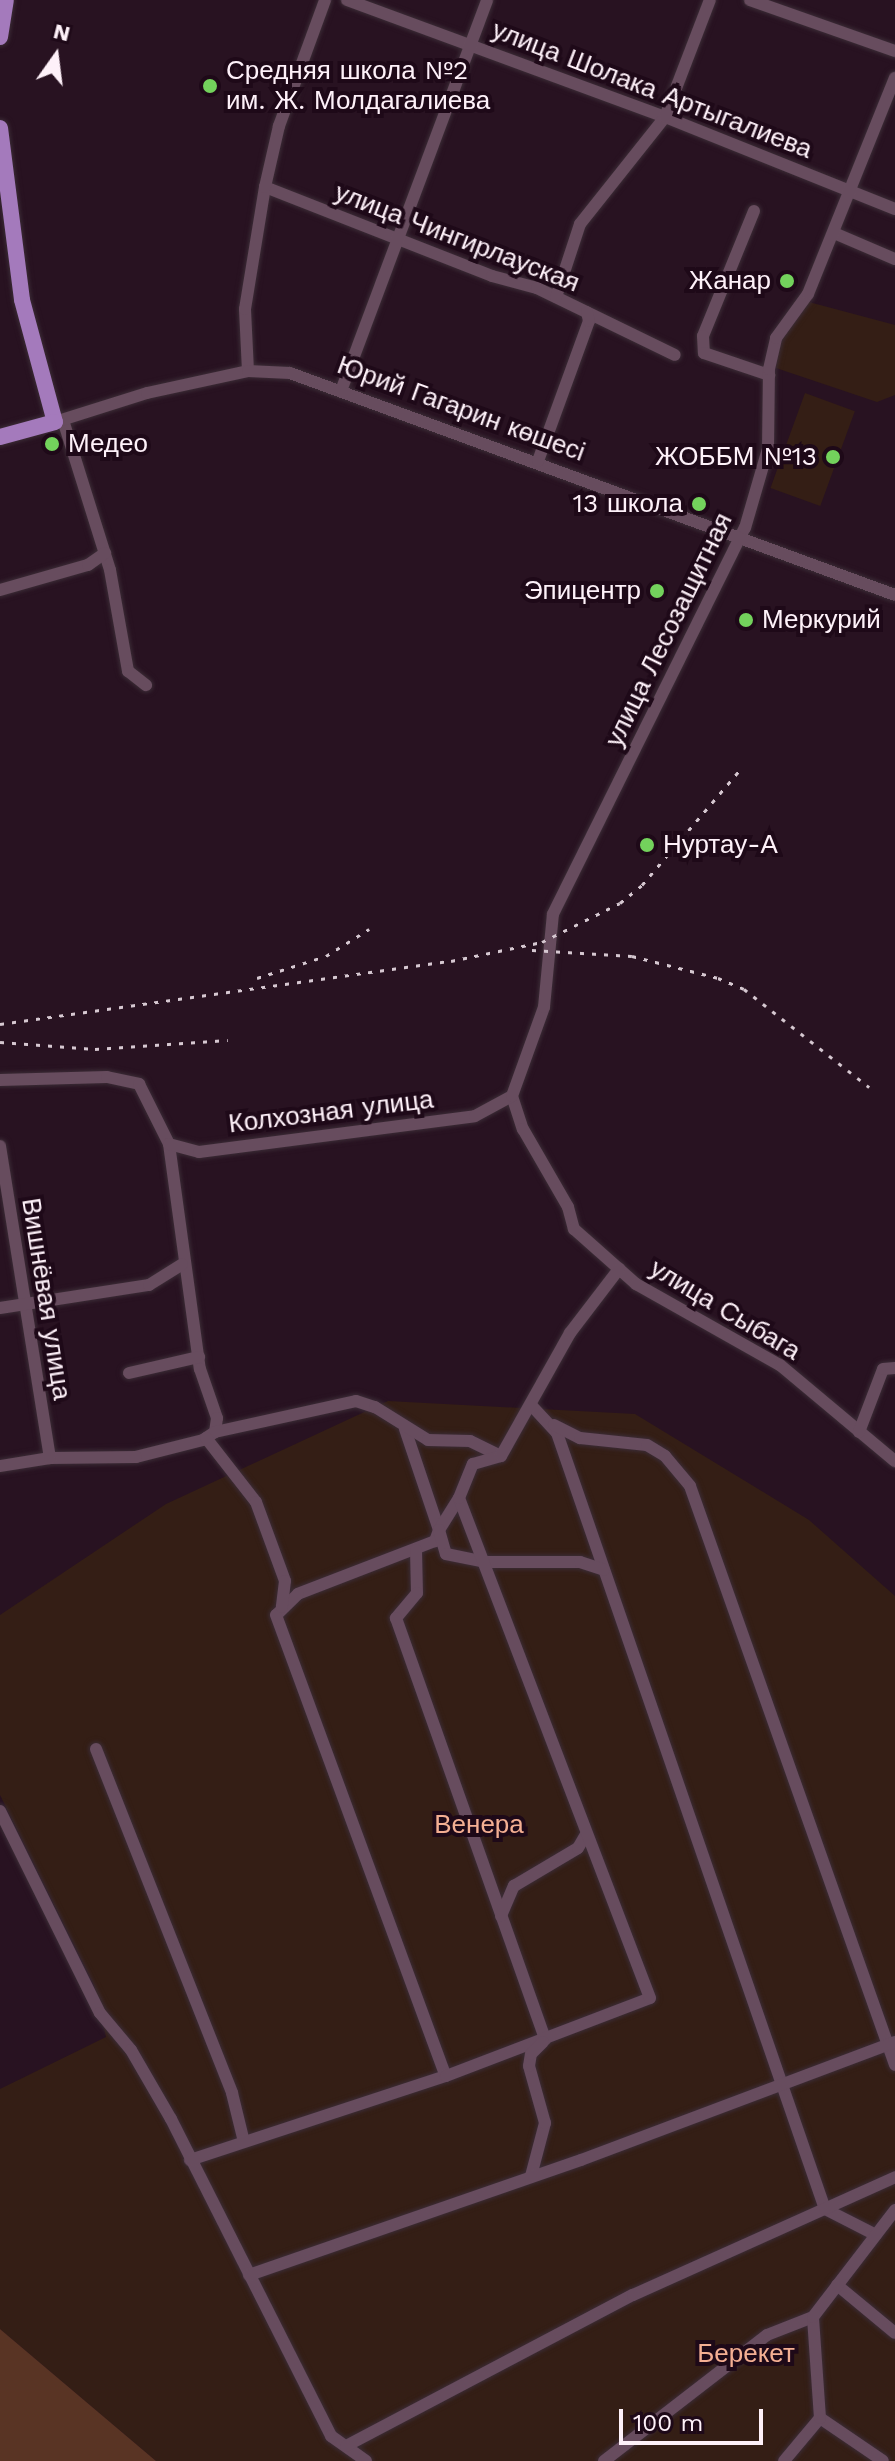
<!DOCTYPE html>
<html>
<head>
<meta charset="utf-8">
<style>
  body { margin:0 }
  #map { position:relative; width:895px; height:2461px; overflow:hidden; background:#281221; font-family:"Work Sans",sans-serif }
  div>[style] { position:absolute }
  .green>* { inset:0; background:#341e15; transform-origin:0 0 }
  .forest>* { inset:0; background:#593424 }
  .roads { filter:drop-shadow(0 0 2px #3b2c36) drop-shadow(0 0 2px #3b2c36) }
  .minor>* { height:12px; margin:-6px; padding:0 6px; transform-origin:6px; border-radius:6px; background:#674c5e }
  .major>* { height:16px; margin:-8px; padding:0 8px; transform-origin:8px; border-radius:8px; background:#a47abc }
  .rail>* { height:3px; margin-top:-1.5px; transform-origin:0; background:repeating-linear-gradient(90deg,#d6c8d1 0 4px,transparent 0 12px) }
  .dots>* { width:22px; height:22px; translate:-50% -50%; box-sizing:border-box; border:4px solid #1e0918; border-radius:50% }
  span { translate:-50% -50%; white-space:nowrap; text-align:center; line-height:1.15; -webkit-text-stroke:8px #1e0918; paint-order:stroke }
  .poi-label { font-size:26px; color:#fef1f9 }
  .left { translate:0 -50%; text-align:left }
  .right { translate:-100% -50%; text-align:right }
  .street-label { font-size:26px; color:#fef1f9 }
  .park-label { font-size:26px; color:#f4af93 }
  .north { position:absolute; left:16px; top:16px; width:80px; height:80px; -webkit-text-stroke:6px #1e0918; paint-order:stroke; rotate:14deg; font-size:22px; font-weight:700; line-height:32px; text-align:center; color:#fef1f9 }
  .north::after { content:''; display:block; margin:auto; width:28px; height:36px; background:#fef1f9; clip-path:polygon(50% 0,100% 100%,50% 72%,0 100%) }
  .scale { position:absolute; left:619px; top:2409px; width:144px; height:36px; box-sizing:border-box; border:4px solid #fef1f9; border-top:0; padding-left:10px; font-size:24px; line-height:28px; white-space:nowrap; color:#fef1f9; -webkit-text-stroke:6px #1e0918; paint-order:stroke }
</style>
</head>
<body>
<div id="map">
  <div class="green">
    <i style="clip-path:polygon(805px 301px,895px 325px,895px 395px,877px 402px,776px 368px,778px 346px)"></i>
    <i style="left:805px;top:393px;width:53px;height:101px;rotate:20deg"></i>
    <i style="clip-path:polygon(388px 1401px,635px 1414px,809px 1520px,895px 1596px,895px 2461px,156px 2461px,0 2329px,0 2089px,106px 2037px,94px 1985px,0 1795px,0 1615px,166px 1504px)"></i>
  </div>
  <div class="forest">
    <i style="clip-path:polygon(0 2329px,156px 2461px,0 2461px)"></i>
  </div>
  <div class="roads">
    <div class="minor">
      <i style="left:347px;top:0;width:339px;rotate:20.2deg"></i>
      <i style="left:665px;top:117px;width:248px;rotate:21.8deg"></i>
      <i style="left:750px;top:0;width:154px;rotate:19.4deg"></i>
      <i style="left:265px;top:187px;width:244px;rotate:21.4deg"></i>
      <i style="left:492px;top:276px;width:47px;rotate:14.9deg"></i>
      <i style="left:537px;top:288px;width:153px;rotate:25.9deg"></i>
      <i style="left:754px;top:211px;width:135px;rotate:112.2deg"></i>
      <i style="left:703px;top:336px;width:17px;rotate:87deg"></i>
      <i style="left:704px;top:353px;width:69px;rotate:18.7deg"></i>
      <i style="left:834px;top:233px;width:66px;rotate:23.1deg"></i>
      <i style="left:556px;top:297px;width:77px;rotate:-71.8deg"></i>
      <i style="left:580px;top:224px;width:137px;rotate:-51.5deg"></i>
      <i style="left:665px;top:117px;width:125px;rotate:-69deg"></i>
      <i style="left:248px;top:371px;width:62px;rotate:-92.8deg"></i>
      <i style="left:245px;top:309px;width:124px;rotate:-80.7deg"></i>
      <i style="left:265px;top:187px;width:63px;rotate:-77.1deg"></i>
      <i style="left:279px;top:126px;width:134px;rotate:-69.9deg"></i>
      <i style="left:341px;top:391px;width:417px;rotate:-69.5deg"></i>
      <i style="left:63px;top:420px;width:157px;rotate:72.6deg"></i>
      <i style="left:110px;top:570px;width:103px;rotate:79.9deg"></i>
      <i style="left:128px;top:671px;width:23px;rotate:38deg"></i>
      <i style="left:55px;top:422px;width:96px;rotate:-17.5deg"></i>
      <i style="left:147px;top:393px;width:103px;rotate:-12.3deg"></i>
      <i style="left:248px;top:371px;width:42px;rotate:2.7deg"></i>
      <i style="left:290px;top:373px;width:644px;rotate:20.15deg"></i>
      <i style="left:538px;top:461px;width:149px;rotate:-70deg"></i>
      <i style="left:589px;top:321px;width:9px;rotate:-103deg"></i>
      <i style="left:0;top:590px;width:91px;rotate:-15.9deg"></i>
      <i style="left:88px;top:565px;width:21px;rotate:-35deg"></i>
      <i style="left:0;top:1080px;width:107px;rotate:-1.6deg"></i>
      <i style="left:107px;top:1077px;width:33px;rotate:12deg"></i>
      <i style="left:139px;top:1084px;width:67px;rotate:63.4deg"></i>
      <i style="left:169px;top:1144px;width:227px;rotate:82.2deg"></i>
      <i style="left:200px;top:1369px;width:52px;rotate:70.9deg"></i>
      <i style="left:217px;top:1418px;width:14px;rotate:98deg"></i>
      <i style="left:215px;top:1432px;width:14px;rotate:146deg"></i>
      <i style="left:203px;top:1440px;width:69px;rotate:165.8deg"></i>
      <i style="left:136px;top:1457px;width:86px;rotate:179.3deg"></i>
      <i style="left:50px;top:1458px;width:51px;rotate:170.9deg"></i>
      <i style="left:512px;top:1096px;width:35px;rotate:72deg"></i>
      <i style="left:523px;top:1129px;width:90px;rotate:60deg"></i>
      <i style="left:568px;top:1207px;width:23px;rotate:75deg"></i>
      <i style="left:574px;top:1229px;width:83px;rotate:41.6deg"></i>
      <i style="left:636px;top:1284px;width:165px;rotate:29.4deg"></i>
      <i style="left:780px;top:1365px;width:150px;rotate:39.9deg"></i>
      <i style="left:169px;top:1144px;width:31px;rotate:15deg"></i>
      <i style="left:199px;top:1152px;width:278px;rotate:-7.4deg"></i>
      <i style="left:475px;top:1116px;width:42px;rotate:-28.4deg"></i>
      <i style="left:512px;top:1096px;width:95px;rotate:-70.2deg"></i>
      <i style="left:544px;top:1007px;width:93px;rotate:-84.5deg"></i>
      <i style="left:553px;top:914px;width:431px;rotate:-63.6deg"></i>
      <i style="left:745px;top:528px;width:82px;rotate:-73.8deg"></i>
      <i style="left:768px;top:449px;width:80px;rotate:-89.3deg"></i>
      <i style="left:769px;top:369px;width:32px;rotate:-77deg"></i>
      <i style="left:776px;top:338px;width:54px;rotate:-54deg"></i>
      <i style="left:808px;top:294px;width:233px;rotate:-68.1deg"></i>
      <i style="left:0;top:1146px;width:316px;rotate:80.9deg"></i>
      <i style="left:0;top:1308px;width:151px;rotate:-8.8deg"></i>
      <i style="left:149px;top:1285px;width:39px;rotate:-32deg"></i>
      <i style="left:129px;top:1373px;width:72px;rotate:-12.9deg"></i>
      <i style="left:531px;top:1405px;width:38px;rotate:47deg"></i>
      <i style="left:557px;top:1433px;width:821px;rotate:70.95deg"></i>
      <i style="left:825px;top:2209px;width:57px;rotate:27deg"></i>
      <i style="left:554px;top:1425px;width:29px;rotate:27deg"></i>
      <i style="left:580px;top:1438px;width:67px;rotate:6deg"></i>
      <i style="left:647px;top:1445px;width:21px;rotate:31deg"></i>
      <i style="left:665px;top:1456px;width:39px;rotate:50deg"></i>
      <i style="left:690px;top:1486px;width:614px;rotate:70.5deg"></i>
      <i style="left:405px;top:1429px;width:107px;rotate:71.4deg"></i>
      <i style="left:439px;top:1530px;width:12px;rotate:110deg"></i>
      <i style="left:435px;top:1541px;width:147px;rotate:158.9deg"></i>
      <i style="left:298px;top:1594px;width:30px;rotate:136deg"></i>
      <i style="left:276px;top:1615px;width:491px;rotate:69.8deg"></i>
      <i style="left:215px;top:1432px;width:144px;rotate:-12.4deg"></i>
      <i style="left:356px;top:1401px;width:20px;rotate:18deg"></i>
      <i style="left:375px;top:1407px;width:62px;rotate:31.9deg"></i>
      <i style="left:428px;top:1440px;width:42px;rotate:1.4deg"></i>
      <i style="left:470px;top:1441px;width:34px;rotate:26deg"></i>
      <i style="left:859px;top:1432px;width:67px;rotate:-69.1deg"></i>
      <i style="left:883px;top:1369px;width:12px;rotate:-5deg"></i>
      <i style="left:206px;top:1438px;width:81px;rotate:52deg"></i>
      <i style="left:256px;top:1502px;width:84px;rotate:69.8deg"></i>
      <i style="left:285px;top:1581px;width:26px;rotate:97deg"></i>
      <i style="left:459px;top:1498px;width:38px;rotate:122deg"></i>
      <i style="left:439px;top:1530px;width:25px;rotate:74deg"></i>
      <i style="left:446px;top:1554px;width:41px;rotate:11.3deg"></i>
      <i style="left:486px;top:1562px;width:94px"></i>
      <i style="left:580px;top:1562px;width:25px;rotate:18deg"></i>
      <i style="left:416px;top:1550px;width:43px;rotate:88.7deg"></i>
      <i style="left:417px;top:1593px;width:33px;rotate:130deg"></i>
      <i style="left:396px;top:1618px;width:447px;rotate:70.5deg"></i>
      <i style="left:96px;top:1749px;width:370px;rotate:68.4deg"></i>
      <i style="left:232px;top:2093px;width:50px;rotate:76.2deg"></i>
      <i style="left:0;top:1811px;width:225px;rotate:63.7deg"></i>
      <i style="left:100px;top:2013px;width:48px;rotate:50deg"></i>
      <i style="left:131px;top:2050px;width:80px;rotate:59.9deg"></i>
      <i style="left:171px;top:2119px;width:355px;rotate:63.2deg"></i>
      <i style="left:331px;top:2436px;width:43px;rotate:35.5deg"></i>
      <i style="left:501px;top:1916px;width:33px;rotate:-67deg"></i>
      <i style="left:514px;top:1886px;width:74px;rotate:-30.7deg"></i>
      <i style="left:578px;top:1848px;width:16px;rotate:-60deg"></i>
      <i style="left:190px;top:2160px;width:269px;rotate:-18.2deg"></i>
      <i style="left:446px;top:2076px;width:218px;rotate:-20.9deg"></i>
      <i style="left:650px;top:1998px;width:535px;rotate:-110.91deg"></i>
      <i style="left:459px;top:1498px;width:37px;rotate:-68deg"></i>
      <i style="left:473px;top:1464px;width:29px;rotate:-16deg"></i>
      <i style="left:501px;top:1456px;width:141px;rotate:-60.7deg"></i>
      <i style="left:570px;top:1333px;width:81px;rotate:-52.6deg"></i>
      <i style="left:531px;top:2176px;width:55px;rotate:-75.2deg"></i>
      <i style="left:545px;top:2123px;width:59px;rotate:-105.7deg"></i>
      <i style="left:529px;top:2066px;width:12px;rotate:-81deg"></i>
      <i style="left:531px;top:2054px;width:17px;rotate:-45deg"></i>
      <i style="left:249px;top:2275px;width:351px;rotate:-19.1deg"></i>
      <i style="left:581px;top:2160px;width:335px;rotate:-20.6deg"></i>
      <i style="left:837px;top:2285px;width:75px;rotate:39.6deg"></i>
      <i style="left:820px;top:2418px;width:76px;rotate:34.3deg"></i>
      <i style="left:346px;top:2446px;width:324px;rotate:-27.8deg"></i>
      <i style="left:633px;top:2295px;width:287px;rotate:-24.2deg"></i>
      <i style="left:604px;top:2461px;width:206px;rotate:-37.7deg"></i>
      <i style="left:767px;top:2335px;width:49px;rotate:-21.4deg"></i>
      <i style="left:784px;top:2461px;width:56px;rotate:-50.1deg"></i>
      <i style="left:820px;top:2418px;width:101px;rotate:-94deg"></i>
      <i style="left:813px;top:2317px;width:135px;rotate:-52.5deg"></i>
    </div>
    <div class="major">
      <i style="left:0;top:37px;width:37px;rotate:-81deg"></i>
      <i style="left:0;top:128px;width:173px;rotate:82.7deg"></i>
      <i style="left:22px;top:300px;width:126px;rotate:74.9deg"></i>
      <i style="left:55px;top:422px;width:57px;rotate:164.7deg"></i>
    </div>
  </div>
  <div class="rail">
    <i style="left:532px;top:950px;width:100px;rotate:3.4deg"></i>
    <i style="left:632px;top:956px;width:89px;rotate:14.3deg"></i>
    <i style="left:718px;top:978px;width:28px;rotate:23deg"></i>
    <i style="left:744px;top:989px;width:159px;rotate:38.1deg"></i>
    <i style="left:257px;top:978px;width:72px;rotate:-17.7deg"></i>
    <i style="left:326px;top:956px;width:51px;rotate:-32.1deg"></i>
    <i style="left:0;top:1024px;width:455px;rotate:-8deg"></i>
    <i style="left:451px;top:961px;width:93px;rotate:-11.8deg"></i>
    <i style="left:542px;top:942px;width:87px;rotate:-26.6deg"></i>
    <i style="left:620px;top:903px;width:28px;rotate:-39deg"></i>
    <i style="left:642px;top:885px;width:150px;rotate:-49.6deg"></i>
    <i style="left:0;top:1042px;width:95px;rotate:4.2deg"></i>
    <i style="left:95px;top:1049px;width:133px;rotate:-3.9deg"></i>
  </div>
  <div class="dots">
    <i style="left:210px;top:86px;background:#73d25c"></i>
    <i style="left:787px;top:281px;background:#73d25c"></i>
    <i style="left:52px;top:444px;background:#73d25c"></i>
    <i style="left:833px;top:457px;background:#73d25c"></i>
    <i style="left:699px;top:504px;background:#73d25c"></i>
    <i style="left:657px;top:591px;background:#73d25c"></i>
    <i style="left:746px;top:620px;background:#73d25c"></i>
    <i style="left:647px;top:845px;background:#73d25c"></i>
  </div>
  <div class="poi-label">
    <span class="left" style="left:226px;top:86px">Средняя школа №2<br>им. Ж. Молдагалиева</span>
    <span class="right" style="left:771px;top:281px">Жанар</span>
    <span class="left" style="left:68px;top:444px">Медео</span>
    <span class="right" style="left:817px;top:457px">ЖОББМ №13</span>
    <span class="right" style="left:683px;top:504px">13 школа</span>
    <span class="right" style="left:641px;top:591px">Эпицентр</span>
    <span class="left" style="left:762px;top:620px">Меркурий</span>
    <span class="left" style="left:663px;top:845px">Нуртау-А</span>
  </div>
  <div class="street-label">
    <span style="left:652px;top:90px;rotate:21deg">улица Шолака Артыгалиева</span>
    <span style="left:457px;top:238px;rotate:21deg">улица Чингирлауская</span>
    <span style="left:461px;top:409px;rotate:20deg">Юрий Гагарин көшесі</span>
    <span style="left:669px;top:630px;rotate:-64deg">улица Лесозащитная</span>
    <span style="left:331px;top:1112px;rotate:-7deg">Колхозная улица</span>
    <span style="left:46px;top:1299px;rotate:81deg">Вишнёвая улица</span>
    <span style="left:725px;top:1310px;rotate:31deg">улица Сыбага</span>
  </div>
  <div class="park-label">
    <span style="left:479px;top:1825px">Венера</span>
    <span style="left:746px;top:2354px">Берекет</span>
  </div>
  <div class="north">N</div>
  <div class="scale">100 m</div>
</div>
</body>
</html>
